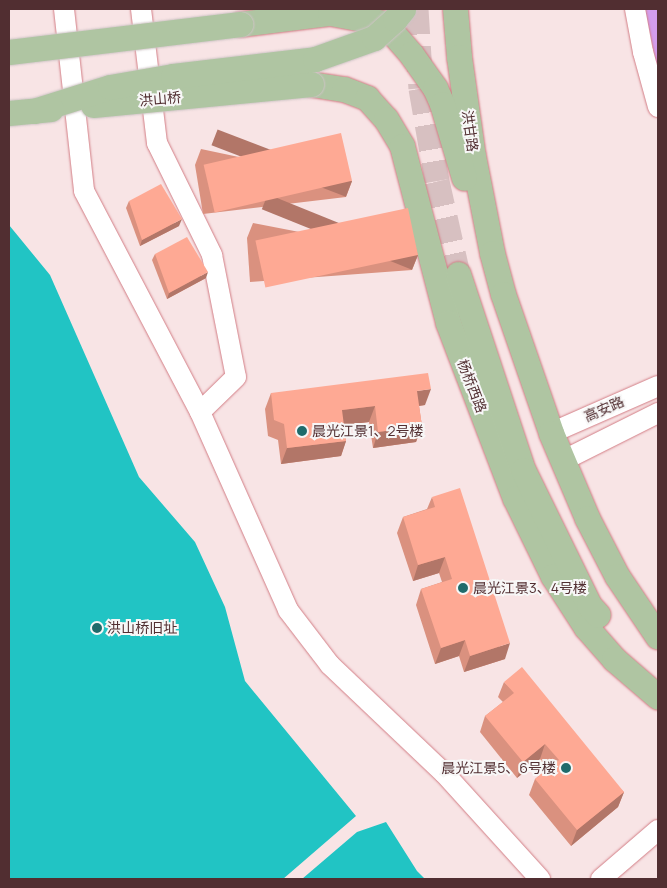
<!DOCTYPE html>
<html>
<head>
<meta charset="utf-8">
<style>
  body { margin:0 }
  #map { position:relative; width:667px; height:888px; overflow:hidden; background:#f8e4e5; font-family:Manrope,"Noto Sans SC",sans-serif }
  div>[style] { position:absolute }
  .green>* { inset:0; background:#d39eed }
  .water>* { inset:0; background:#21c4c4 }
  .major-tunnel>* { height:25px; margin-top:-12.5px; transform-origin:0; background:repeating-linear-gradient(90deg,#d7c0c1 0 25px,transparent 0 37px) }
  .roads { filter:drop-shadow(0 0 1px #d27d85) drop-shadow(0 0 1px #d27d85) }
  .minor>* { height:20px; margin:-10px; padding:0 10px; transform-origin:10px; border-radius:10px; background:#fff }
  .major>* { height:25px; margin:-12.5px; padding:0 12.5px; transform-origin:12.5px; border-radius:12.5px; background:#afc5a2 }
  .bridges { filter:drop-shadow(0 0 1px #cec4c5) drop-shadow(0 0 1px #cec4c5) }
  .major-bridge>* { height:25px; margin:-12.5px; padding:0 12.5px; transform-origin:12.5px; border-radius:12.5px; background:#afc5a2 }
  .wall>* { inset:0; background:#da917f }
  .shaded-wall>* { inset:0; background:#b27668; transform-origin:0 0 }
  .building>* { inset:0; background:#fea994; transform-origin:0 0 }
  .dots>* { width:14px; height:14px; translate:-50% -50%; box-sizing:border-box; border:2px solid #f7f7f7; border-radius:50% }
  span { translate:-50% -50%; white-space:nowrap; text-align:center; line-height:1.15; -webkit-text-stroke:4px #f7f7f7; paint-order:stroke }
  .street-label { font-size:14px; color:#512e31 }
  .poi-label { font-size:14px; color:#512e31 }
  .left { translate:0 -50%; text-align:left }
  .right { translate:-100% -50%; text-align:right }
  .frame { position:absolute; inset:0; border:10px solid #512e31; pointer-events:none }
</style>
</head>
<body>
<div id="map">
  <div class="green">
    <i style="clip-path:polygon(645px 9px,658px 9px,658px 62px,656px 63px)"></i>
  </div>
  <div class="water">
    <i style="clip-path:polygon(9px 225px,50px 275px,139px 477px,195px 542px,225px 607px,245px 681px,356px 816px,283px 879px,9px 879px)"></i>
    <i style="clip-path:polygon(386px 822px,417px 871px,425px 879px,302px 879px,357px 832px)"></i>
  </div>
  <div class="major-tunnel">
    <i style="left:416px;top:9px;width:79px;rotate:86.4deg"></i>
    <i style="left:421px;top:88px;width:94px;rotate:80.2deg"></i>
    <i style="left:437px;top:181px;width:95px;rotate:77.3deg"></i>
  </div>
  <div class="roads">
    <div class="minor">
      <i style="left:64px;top:9px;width:183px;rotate:83.7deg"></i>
      <i style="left:84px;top:191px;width:250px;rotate:62.3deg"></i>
      <i style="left:200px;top:412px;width:217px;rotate:66deg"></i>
      <i style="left:288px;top:610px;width:69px;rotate:52.6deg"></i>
      <i style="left:330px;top:665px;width:157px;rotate:43.5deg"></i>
      <i style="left:444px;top:773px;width:143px;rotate:47.8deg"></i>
      <i style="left:141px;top:9px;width:135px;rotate:83.2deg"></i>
      <i style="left:157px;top:143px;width:125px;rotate:63.8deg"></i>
      <i style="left:212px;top:255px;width:124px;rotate:78.9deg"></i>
      <i style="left:236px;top:377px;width:50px;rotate:135.8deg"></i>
      <i style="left:635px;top:9px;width:44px;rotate:79.5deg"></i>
      <i style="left:643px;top:52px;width:57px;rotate:74.7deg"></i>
      <i style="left:551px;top:433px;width:117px;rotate:-23.7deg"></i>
      <i style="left:562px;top:461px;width:107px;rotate:-26.6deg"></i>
      <i style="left:601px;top:879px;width:75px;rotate:-40.7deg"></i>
    </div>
    <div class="major">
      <i style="left:455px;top:9px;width:48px;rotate:85.2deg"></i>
      <i style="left:459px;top:57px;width:100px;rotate:82deg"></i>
      <i style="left:473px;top:156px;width:99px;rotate:78.9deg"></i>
      <i style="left:492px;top:253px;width:42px;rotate:75deg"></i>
      <i style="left:503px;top:294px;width:147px;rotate:70.9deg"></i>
      <i style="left:551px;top:433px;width:92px;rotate:67deg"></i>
      <i style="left:587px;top:518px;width:65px;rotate:62.7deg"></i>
      <i style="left:617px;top:576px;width:73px;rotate:56.1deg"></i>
      <i style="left:240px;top:24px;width:91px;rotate:-7deg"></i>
      <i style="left:330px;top:13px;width:55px;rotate:10.5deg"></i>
      <i style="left:384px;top:23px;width:41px;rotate:48.9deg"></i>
      <i style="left:411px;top:54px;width:42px;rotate:54.8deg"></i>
      <i style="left:435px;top:88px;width:17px;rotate:66deg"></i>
      <i style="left:442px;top:104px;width:77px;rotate:73.4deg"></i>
      <i style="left:311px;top:84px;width:33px;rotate:9deg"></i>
      <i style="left:344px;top:89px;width:25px;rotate:21deg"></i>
      <i style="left:367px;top:98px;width:28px;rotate:48deg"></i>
      <i style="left:386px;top:119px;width:31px;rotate:59deg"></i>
      <i style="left:402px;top:146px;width:183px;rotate:75.4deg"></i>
      <i style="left:448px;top:323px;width:187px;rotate:69.1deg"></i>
      <i style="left:515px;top:498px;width:87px;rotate:64deg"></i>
      <i style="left:553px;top:576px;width:61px;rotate:57.1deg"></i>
      <i style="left:586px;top:627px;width:43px;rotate:48.8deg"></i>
      <i style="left:614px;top:659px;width:58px;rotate:40.8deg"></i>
      <i style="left:458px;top:274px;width:206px;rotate:71.7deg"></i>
      <i style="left:523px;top:470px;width:150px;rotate:63.9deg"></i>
      <i style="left:589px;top:605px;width:13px;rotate:48deg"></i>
    </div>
  </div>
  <div class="bridges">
    <div class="major-bridge">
      <i style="left:9px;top:52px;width:233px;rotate:-6.9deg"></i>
      <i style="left:93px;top:105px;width:219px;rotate:-5.5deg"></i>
      <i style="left:34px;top:111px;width:80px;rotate:-17.5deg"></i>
      <i style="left:110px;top:87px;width:64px;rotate:-9.9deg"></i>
      <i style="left:173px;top:76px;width:143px;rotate:-6.8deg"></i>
      <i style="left:315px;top:59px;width:63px;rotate:-19.6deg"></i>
      <i style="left:374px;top:38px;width:28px;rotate:-42deg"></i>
      <i style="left:395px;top:19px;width:13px;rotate:-51deg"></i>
      <i style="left:9px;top:113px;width:42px;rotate:-5.4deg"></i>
    </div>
  </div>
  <div class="wall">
    <i style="clip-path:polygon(201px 149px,352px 181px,346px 197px,203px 214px,195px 165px)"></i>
    <i style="clip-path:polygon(129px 201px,179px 226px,140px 246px,126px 208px)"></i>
    <i style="clip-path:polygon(253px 223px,418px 255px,412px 270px,250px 282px,247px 238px)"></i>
    <i style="clip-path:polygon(155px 254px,206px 278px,167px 299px,152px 260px)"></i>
    <i style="clip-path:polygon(271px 393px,425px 405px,419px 406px,422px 426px,416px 442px,373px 448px,369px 422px,344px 425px,346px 441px,341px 456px,281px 464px,278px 440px,268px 436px,265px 409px)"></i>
    <i style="clip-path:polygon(432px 497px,505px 659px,464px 672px,459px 656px,435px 664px,416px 605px,421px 589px,442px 582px,439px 573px,413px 581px,397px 533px,403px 517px,427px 509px)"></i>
    <i style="clip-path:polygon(504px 682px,624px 792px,618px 807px,571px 846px,529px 795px,535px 779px,547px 769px,540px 759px,517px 778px,480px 732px,485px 716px,503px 702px,498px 697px)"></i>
  </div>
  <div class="shaded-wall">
    <i style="left:352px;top:181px;width:17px;height:144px;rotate:111deg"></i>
    <i style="clip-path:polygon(182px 219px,179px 226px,140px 246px,142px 240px)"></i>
    <i style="left:418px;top:255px;width:16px;height:162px;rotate:112deg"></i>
    <i style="clip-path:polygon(208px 272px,206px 278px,167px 299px,169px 293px)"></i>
    <i style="clip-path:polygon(431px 389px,425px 405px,411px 407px,417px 391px)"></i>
    <i style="clip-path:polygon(375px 406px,369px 422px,336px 426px,342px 410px)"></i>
    <i style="clip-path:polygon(422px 426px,416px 442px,373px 448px,378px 432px)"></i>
    <i style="clip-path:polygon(346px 441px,341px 456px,281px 464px,287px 448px)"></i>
    <i style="clip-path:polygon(445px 557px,439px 573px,413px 581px,418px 565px)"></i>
    <i style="clip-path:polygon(465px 640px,459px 656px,435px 664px,441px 648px)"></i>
    <i style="clip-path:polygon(510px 643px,505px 659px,464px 672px,470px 656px)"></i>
    <i style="clip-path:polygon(545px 744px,540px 759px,517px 778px,523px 762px)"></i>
    <i style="clip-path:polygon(624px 792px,618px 807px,571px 846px,577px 830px)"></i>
  </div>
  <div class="building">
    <i style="left:341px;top:133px;width:49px;height:141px;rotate:77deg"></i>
    <i style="clip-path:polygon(161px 184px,182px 219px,142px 240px,129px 201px)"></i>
    <i style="left:408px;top:208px;width:48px;height:156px;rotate:78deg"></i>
    <i style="clip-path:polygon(187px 237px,208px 272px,169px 293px,155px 254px)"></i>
    <i style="clip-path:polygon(428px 373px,431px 389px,417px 391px,422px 426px,378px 432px,375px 406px,342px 410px,346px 441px,287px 448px,284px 424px,274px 420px,271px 393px)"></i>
    <i style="clip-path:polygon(460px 488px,510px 643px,470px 656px,465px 640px,441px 648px,421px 589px,452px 579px,445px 557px,418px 565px,403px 517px,435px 507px,432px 497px)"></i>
    <i style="clip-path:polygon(522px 667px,624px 792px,577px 830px,535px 779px,559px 760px,545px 744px,523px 762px,485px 716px,514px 693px,504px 682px)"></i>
  </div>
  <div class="dots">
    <i style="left:302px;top:431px;background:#1f6b6b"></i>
    <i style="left:463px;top:588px;background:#1f6b6b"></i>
    <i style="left:97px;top:628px;background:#1f6b6b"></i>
    <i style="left:566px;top:768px;background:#1f6b6b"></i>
  </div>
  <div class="street-label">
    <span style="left:160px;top:99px;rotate:-5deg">洪山桥</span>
    <span style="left:470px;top:131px;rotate:82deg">洪甘路</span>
    <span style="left:472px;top:386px;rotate:69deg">杨桥西路</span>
    <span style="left:604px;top:409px;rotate:-24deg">高安路</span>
  </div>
  <div class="poi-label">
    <span class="left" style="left:312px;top:431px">晨光江景1、2号楼</span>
    <span class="left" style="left:473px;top:588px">晨光江景3、4号楼</span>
    <span class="left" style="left:107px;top:628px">洪山桥旧址</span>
    <span class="right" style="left:556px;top:768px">晨光江景5、6号楼</span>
  </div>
  <div class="frame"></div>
</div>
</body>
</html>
